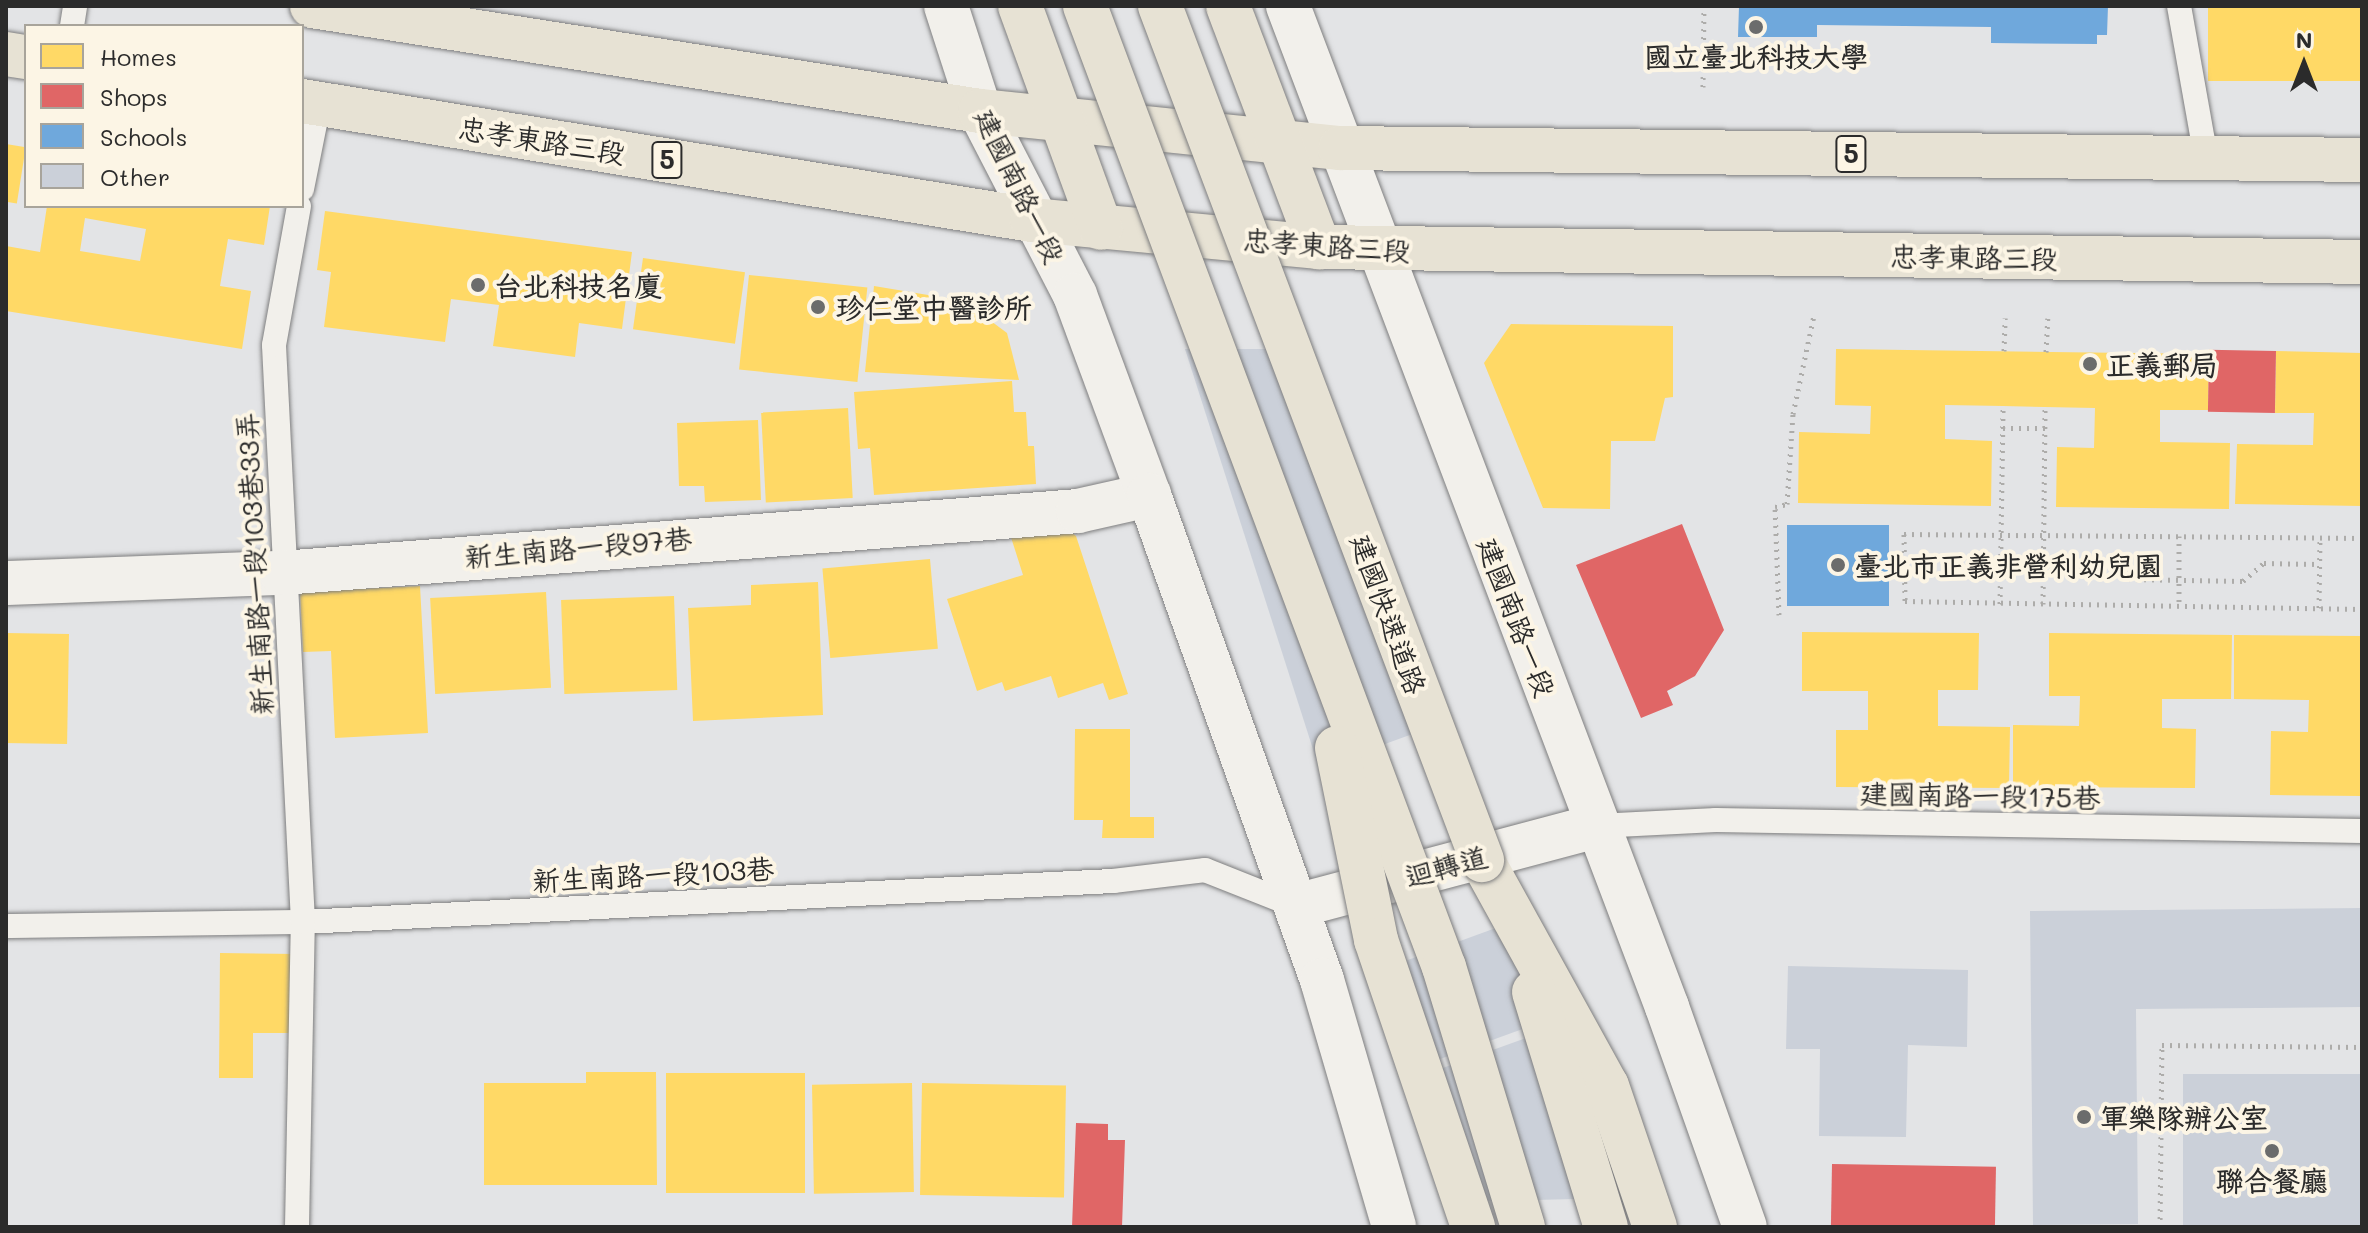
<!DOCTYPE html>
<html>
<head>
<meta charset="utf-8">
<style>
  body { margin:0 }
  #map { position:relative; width:2368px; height:1233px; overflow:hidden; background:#e3e4e6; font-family:Mali,"LXGW WenKai TC",sans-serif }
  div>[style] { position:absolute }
  .homes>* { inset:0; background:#ffd966; transform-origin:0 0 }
  .shops>* { inset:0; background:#e06666; transform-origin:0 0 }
  .schools>* { inset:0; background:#6fa8dc; transform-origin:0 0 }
  .building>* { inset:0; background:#cbd0d9; transform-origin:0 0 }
  .path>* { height:5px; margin-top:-2.5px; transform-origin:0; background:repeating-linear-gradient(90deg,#adacaa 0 2px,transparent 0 8px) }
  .roads { filter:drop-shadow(0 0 2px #7e7e7f) drop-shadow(0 0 2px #7e7e7f) }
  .service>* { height:24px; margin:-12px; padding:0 12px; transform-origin:12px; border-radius:12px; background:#f2f0eb }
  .minor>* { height:44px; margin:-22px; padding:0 22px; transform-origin:22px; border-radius:22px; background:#f2f0eb }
  .tertiary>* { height:44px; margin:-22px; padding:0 22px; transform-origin:22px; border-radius:22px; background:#f2f0eb }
  .primary>* { height:44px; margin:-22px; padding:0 22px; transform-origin:22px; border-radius:22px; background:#e7e2d4 }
  .trunk>* { height:44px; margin:-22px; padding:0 22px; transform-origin:22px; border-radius:22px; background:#e7e2d4 }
  .bridges { filter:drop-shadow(0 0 2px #7e7e7f) drop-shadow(0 0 2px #7e7e7f) }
  .trunk-bridge>* { height:44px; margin:-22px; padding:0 22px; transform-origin:22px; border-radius:22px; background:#e7e2d4 }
  .dots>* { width:22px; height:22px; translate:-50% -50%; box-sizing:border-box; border:4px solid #fcf5e5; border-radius:50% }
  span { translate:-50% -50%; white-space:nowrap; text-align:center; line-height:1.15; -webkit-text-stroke:8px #fcf5e5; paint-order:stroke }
  .shield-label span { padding:2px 6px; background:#fcf5e5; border:2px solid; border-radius:6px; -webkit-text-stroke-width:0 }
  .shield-label { font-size:26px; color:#2b2b2b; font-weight:700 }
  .poi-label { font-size:28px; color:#2b2b2b; font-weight:700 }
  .left { translate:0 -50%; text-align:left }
  .street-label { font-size:28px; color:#2b2b2b }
  .frame { position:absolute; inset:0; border:8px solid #2b2b2b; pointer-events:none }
  .legend { position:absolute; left:24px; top:24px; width:280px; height:184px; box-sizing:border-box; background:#fcf5e5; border:2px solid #a8a49b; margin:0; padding:10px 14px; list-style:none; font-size:24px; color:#2b2b2b }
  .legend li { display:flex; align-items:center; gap:16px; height:40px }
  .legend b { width:40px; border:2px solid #a8a49b }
  .north { position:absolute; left:2264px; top:24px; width:80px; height:80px; -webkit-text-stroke:6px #fcf5e5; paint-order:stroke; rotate:0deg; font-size:22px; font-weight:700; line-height:32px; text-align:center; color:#2b2b2b }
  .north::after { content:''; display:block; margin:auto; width:28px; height:36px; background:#2b2b2b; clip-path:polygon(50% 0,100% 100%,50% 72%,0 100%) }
</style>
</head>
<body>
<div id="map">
  <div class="homes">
    <i style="left:2208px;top:6px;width:154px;height:75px"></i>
    <i style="left:6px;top:144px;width:20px;height:57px;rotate:9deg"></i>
    <i style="clip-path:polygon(evenodd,47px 206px,270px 206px,264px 245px,228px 239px,220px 286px,251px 291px,242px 349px,6px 311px,6px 246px,40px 252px,47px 206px,85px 218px,146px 229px,140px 261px,80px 251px,85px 218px)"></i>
    <i style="clip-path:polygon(325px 211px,632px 252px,622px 329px,579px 323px,575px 357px,493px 346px,499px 305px,451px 299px,445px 342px,324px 327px,331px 272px,317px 270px)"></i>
    <i style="left:643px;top:258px;width:103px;height:72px;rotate:8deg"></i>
    <i style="left:749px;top:275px;width:119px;height:95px;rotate:6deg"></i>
    <i style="clip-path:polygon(874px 286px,964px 301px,1007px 333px,1019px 380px,865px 372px)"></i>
    <i style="clip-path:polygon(1511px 324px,1673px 326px,1673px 397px,1665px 398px,1655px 441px,1611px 441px,1610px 509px,1543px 508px,1484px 363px)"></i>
    <i style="clip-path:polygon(1836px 349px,2209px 354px,2208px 410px,2160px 410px,2160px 442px,2230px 443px,2229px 509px,2056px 507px,2057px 447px,2094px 448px,2095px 408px,2003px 406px,1945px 405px,1945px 439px,1992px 441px,1991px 506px,1798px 503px,1799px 432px,1870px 434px,1871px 406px,1835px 405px)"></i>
    <i style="clip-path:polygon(2276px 351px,2362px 353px,2362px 506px,2235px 504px,2237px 444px,2313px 445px,2314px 413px,2275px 413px)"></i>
    <i style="clip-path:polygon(1012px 381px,1014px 412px,1026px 412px,1028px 446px,1034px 446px,1036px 484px,874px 495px,870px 448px,858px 449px,854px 392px)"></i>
    <i style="left:848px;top:408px;width:90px;height:87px;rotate:87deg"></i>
    <i style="clip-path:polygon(758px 420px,761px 500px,705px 502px,704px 486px,679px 486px,677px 423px)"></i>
    <i style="clip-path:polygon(1059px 523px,1076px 536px,1128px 694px,1109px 700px,1103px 683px,1058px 698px,1051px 676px,1005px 691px,1002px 682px,977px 691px,947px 599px,1023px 575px,1009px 531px)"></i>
    <i style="left:930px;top:559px;width:90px;height:108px;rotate:85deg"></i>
    <i style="clip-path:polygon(818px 582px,823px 715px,693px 721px,688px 608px,751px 605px,751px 585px)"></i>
    <i style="clip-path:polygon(420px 586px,428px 733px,335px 738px,331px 651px,303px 652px,300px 592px)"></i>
    <i style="left:546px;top:592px;width:96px;height:116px;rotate:87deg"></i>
    <i style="left:674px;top:596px;width:94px;height:113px;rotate:88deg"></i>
    <i style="clip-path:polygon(1802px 632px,1979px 633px,1978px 690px,1938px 690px,1938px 726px,2010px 727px,2009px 788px,1836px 787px,1836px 730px,1868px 730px,1868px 691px,1802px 691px)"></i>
    <i style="left:6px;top:633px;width:63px;height:110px;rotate:1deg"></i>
    <i style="clip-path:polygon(2049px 633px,2232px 635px,2231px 699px,2162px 699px,2162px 728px,2196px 729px,2195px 788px,2013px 787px,2013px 725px,2079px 726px,2080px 696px,2049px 696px)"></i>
    <i style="clip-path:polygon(2234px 635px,2362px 636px,2362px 796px,2270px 795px,2271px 731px,2308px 732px,2309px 700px,2234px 699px)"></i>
    <i style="clip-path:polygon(1075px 729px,1130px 729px,1130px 817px,1154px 817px,1154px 838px,1102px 838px,1103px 820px,1074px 820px)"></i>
    <i style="clip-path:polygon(220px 953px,297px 954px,296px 1033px,253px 1033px,253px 1078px,219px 1078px)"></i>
    <i style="clip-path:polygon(586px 1072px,656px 1072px,657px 1185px,484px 1185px,484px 1083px,586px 1083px)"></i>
    <i style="left:666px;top:1073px;width:139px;height:120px"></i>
    <i style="left:912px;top:1083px;width:109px;height:100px;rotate:89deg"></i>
    <i style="left:922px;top:1083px;width:144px;height:112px;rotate:1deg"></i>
  </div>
  <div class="shops">
    <i style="left:2276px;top:351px;width:62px;height:67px;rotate:91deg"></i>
    <i style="clip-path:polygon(1682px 524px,1724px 630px,1695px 676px,1667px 691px,1673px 705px,1641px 718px,1576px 565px)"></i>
    <i style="clip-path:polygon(1076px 1123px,1108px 1124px,1108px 1140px,1125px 1140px,1122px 1227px,1072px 1227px)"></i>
    <i style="left:1832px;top:1164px;width:164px;height:63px;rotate:1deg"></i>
  </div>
  <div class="schools">
    <i style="clip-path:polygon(1739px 6px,2108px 6px,2107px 35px,2097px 35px,2097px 44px,1991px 43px,1991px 27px,1817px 25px,1817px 37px,1738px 37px)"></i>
    <i style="left:1787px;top:525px;width:102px;height:81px"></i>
  </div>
  <div class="building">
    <i style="clip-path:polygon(1185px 349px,1313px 349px,1451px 720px,1319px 768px)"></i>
    <i style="clip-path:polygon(2362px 908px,2362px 1007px,2136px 1009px,2138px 1224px,2033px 1225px,2030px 911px)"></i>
    <i style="left:1537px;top:913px;width:104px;height:149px;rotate:70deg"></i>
    <i style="clip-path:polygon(1788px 966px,1968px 970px,1967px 1047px,1908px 1045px,1906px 1137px,1819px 1136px,1820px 1049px,1786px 1049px)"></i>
    <i style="clip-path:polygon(1562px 1025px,1616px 1198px,1487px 1201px,1440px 1069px)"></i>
    <i style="left:2183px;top:1074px;width:179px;height:153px"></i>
  </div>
  <div class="path">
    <i style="left:1703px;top:87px;width:81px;rotate:-89.3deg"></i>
    <i style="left:2004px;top:351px;width:33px;rotate:-88deg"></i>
    <i style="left:2046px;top:352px;width:34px;rotate:-87deg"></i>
    <i style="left:2003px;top:428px;width:42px"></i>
    <i style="left:2179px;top:536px;width:70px;rotate:90deg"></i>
    <i style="left:2362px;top:538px;width:458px;rotate:-179.5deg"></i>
    <i style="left:1904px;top:534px;width:67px;rotate:89.1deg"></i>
    <i style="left:1905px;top:601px;width:457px;rotate:1deg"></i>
    <i style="left:2043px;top:560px;width:59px"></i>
    <i style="left:2102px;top:560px;width:32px;rotate:36deg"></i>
    <i style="left:2128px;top:579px;width:115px;rotate:1deg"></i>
    <i style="left:2243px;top:581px;width:28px;rotate:-41deg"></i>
    <i style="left:2264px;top:563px;width:55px;rotate:1deg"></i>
    <i style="left:2000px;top:604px;width:198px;rotate:-89.1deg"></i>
    <i style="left:2043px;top:604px;width:197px;rotate:-89.4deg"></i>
    <i style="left:2319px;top:608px;width:70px;rotate:-89.2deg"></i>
    <i style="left:1779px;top:615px;width:108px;rotate:-92.1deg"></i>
    <i style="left:1775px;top:507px;width:12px;rotate:-14deg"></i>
    <i style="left:1787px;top:504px;width:90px;rotate:-86.2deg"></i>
    <i style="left:1793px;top:414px;width:101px;rotate:-78deg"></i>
    <i style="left:2160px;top:1227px;width:182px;rotate:-89.4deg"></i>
    <i style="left:2162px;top:1045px;width:200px;rotate:0.6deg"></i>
  </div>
  <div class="roads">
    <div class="service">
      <i style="left:2179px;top:6px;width:154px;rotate:79.9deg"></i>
      <i style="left:72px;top:26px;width:20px;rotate:-81deg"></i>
      <i style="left:302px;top:189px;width:87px;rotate:-78.7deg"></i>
      <i style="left:1597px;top:826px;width:119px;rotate:-2.9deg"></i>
      <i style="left:1716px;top:820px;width:646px;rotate:0.98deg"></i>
      <i style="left:6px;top:926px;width:297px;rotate:-0.8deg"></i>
      <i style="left:303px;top:922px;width:811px;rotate:-2.9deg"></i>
      <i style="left:1113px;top:881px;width:93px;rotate:-6.8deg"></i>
      <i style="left:1205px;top:870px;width:98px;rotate:21.6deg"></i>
      <i style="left:297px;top:1227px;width:305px;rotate:-88.9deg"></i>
      <i style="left:303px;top:922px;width:578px;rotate:-92.88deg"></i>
      <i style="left:274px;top:345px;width:141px;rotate:-79.8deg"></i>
    </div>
    <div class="minor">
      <i style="left:6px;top:583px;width:276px;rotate:-2.1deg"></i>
      <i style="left:282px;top:573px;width:798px;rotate:-4.45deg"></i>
      <i style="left:1078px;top:511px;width:73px;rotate:-12.7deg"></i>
      <i style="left:1296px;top:906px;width:311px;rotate:-14.9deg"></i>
    </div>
    <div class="tertiary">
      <i style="left:946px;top:6px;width:110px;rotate:72.1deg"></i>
      <i style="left:980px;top:111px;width:207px;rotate:62.7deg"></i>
      <i style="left:1075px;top:295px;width:213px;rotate:69.7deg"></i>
      <i style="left:1149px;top:495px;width:515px;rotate:70.37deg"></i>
      <i style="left:1322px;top:980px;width:257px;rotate:73.7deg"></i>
      <i style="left:1288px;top:6px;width:1070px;rotate:69.26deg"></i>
      <i style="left:1667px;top:1007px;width:233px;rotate:70.5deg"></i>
    </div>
    <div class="primary">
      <i style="left:312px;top:6px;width:676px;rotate:8.93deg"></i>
      <i style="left:980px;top:111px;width:362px;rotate:5.9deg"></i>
      <i style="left:1340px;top:148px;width:1022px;rotate:0.67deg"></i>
      <i style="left:6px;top:54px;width:20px;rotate:9deg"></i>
      <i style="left:302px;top:101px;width:740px;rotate:9.26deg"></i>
      <i style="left:1032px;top:220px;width:288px;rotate:5.4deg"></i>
      <i style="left:1319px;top:247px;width:1043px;rotate:0.82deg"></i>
    </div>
    <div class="trunk">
      <i style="left:1020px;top:6px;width:236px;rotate:70deg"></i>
      <i style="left:1228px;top:6px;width:258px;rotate:69.3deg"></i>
      <i style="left:1482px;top:860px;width:258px;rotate:61.1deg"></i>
      <i style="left:1607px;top:1086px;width:149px;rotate:71.2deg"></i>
      <i style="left:1534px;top:992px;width:246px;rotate:73deg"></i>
    </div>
  </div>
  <div class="bridges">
    <div class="trunk-bridge">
      <i style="left:1085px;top:6px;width:1026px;rotate:69.52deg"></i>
      <i style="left:1444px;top:967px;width:272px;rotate:73.1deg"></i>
      <i style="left:1160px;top:6px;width:913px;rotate:69.34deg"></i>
      <i style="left:1337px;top:748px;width:196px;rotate:78.5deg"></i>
      <i style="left:1376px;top:940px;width:303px;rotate:71.3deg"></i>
    </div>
  </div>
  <div class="dots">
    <i style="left:1756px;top:27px;background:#6b6c6c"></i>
    <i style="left:478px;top:285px;background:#6b6c6c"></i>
    <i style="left:818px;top:307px;background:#6b6c6c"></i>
    <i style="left:2090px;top:364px;background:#6b6c6c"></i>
    <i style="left:1838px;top:565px;background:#6b6c6c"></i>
    <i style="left:2084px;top:1117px;background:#6b6c6c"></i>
    <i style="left:2272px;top:1151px;background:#6b6c6c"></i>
  </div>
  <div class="shield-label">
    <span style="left:1851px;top:154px">5</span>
    <span style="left:667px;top:160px">5</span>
  </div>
  <div class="poi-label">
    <span style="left:1756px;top:56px">國立臺北科技大學</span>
    <span class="left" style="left:494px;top:285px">台北科技名廈</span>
    <span class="left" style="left:836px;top:307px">珍仁堂中醫診所</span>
    <span class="left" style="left:2106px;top:364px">正義郵局</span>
    <span class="left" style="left:1854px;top:565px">臺北市正義非營利幼兒園</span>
    <span class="left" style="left:2100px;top:1117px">軍樂隊辦公室</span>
    <span style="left:2272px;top:1180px">聯合餐廳</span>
  </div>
  <div class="street-label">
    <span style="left:542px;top:140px;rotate:9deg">忠孝東路三段</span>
    <span style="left:1020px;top:186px;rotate:64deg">建國南路一段</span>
    <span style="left:1327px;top:245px;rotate:4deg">忠孝東路三段</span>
    <span style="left:1974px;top:257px;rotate:1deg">忠孝東路三段</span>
    <span style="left:578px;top:547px;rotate:-5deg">新生南路一段97巷</span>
    <span style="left:254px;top:564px;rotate:-93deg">新生南路一段103巷33弄</span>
    <span style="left:1389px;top:614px;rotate:70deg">建國快速道路</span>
    <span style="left:1517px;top:617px;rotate:69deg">建國南路一段</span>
    <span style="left:1980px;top:795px;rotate:1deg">建國南路一段175巷</span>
    <span style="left:1446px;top:866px;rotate:-15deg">迴轉道</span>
    <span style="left:653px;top:874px;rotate:-3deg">新生南路一段103巷</span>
  </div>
  <div class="frame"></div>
  <ul class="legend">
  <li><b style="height:22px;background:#ffd966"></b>Homes</li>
  <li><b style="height:22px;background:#e06666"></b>Shops</li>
  <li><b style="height:22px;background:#6fa8dc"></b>Schools</li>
  <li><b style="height:22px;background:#cbd0d9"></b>Other</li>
  </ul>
  <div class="north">N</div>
</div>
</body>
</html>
